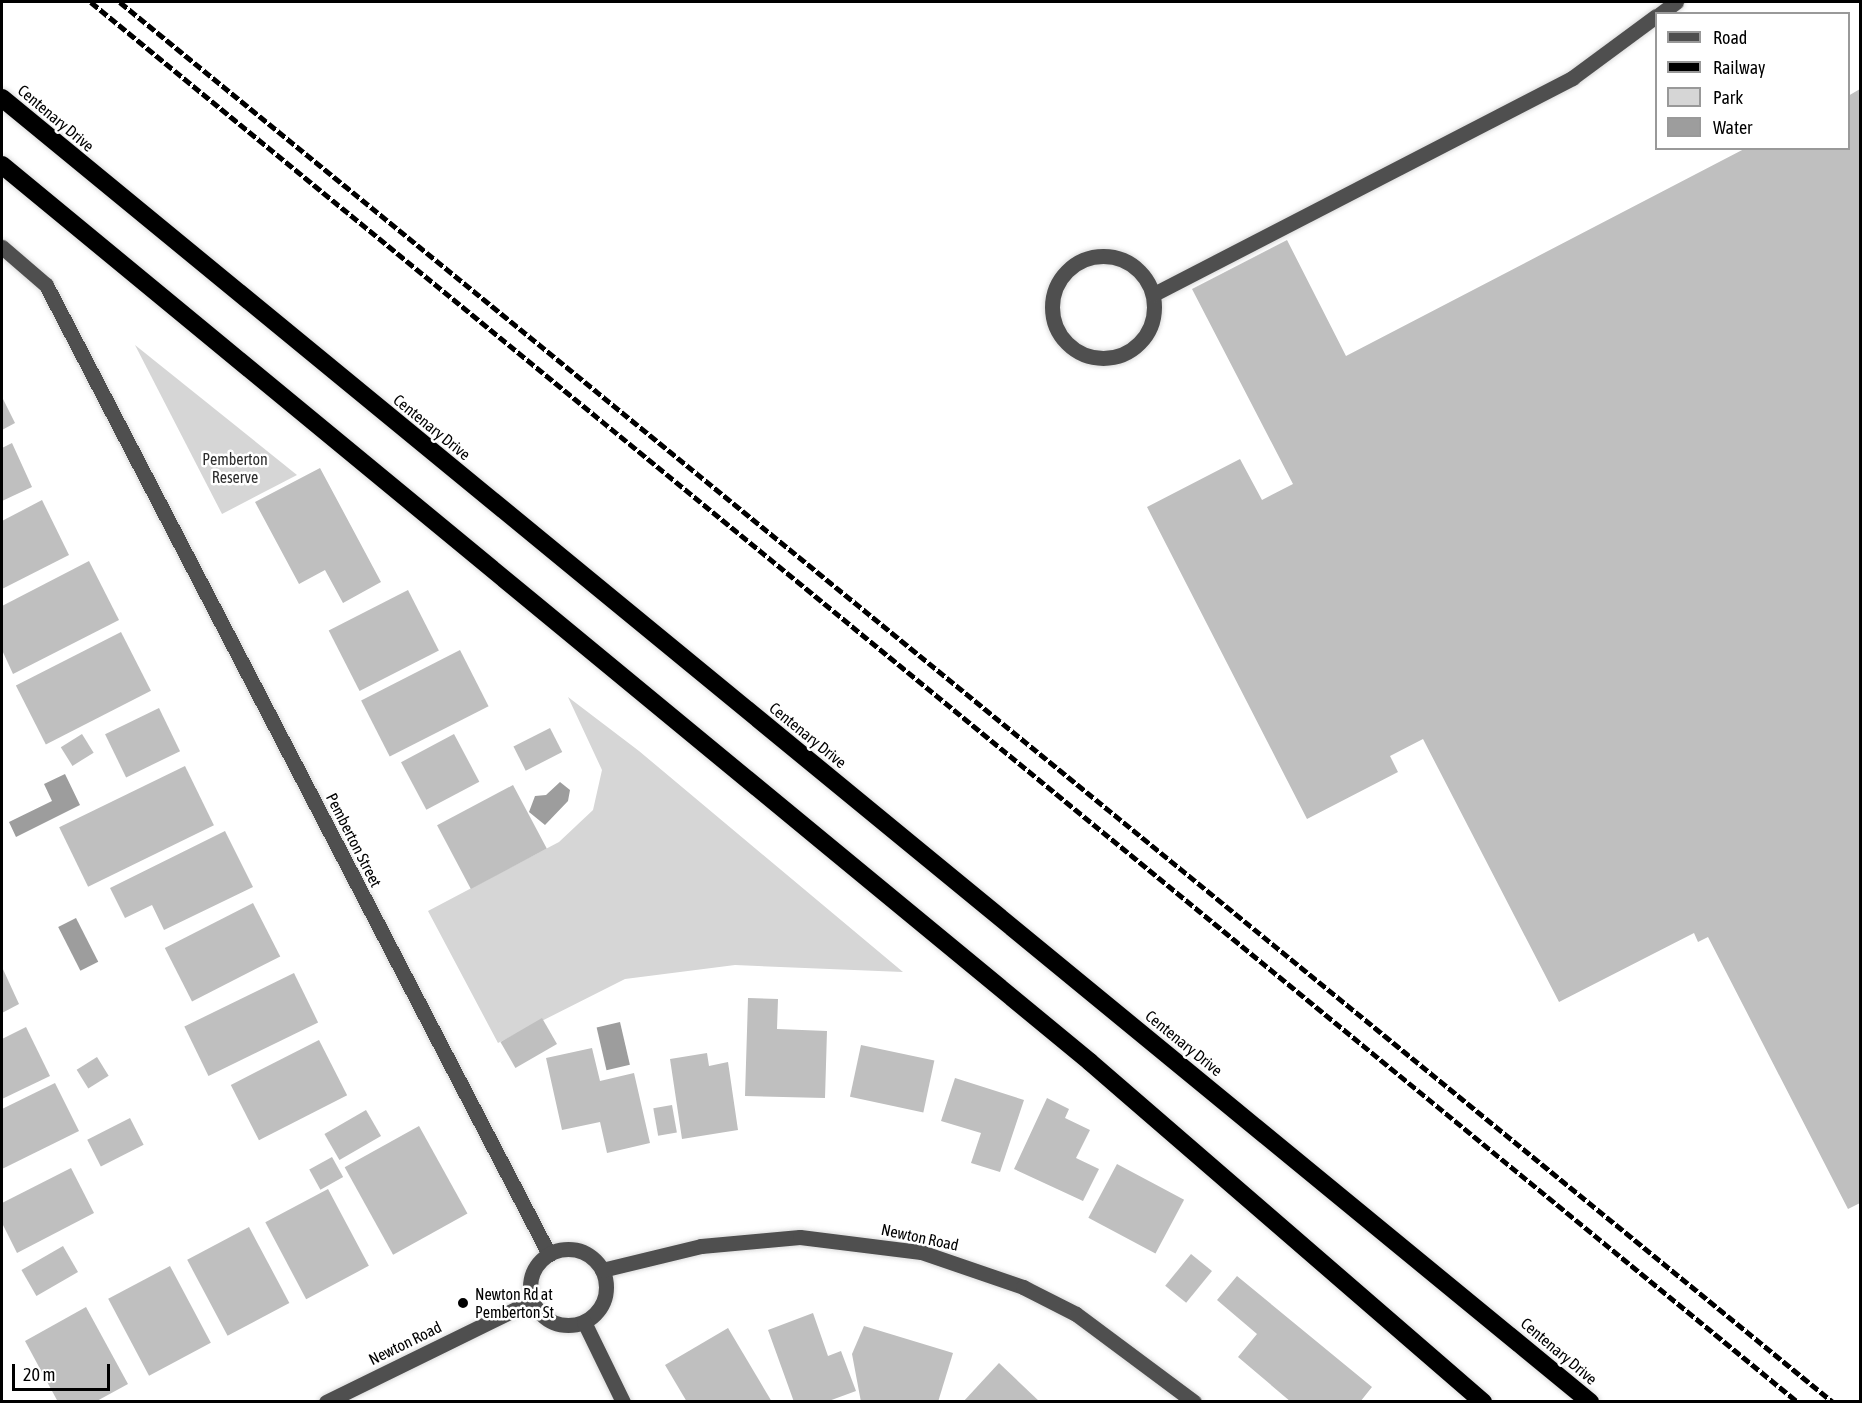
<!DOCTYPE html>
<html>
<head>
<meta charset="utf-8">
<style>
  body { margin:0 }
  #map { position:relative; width:1862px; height:1403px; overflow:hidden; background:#fff; font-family:"Asap Condensed",sans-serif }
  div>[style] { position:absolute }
  .green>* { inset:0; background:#d6d6d6 }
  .water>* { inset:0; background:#9d9d9d; transform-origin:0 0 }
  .building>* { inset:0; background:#bfbfbf; transform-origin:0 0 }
  .roads { filter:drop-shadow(0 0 2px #dbdbdb) drop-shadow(0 0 2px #dbdbdb) }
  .minor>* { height:15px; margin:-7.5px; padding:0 7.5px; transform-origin:7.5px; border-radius:7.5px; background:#4f4f4f }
  .minor>.ring { margin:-7.5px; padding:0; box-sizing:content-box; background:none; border:15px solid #4f4f4f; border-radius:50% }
  .highway>* { height:18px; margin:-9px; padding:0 9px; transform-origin:9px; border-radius:9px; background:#000 }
  .rail>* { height:4.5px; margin-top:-2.25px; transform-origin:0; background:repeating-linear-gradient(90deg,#000 0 9px,transparent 0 12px) }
  .dots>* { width:16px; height:16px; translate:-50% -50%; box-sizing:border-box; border:3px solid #fff; border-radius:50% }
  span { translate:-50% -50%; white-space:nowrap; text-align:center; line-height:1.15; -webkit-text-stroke:5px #fff; paint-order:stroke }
  .street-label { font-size:16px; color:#000 }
  .park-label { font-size:16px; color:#2d2d2d }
  .poi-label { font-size:16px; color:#000 }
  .left { translate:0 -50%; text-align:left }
  .frame { position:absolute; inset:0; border:3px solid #000; pointer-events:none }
  .legend { position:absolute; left:1655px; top:12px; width:195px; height:138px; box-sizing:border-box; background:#fff; border:2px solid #999; margin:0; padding:8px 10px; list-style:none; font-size:18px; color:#000 }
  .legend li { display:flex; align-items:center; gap:12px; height:30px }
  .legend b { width:30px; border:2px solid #999 }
  .scale { position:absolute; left:12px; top:1364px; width:98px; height:27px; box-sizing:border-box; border:3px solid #000; border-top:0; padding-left:8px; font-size:18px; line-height:21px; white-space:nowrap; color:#000; -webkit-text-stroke:4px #fff; paint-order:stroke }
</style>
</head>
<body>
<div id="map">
  <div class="green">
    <i style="clip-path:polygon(135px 345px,297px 475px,222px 514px)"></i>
    <i style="clip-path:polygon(568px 697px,639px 751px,903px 972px,735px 965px,625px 979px,498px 1043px,428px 911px,559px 842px,593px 810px,602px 770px)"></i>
  </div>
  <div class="water">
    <i style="clip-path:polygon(65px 774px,80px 805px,16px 837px,9px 822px,52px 801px,44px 784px)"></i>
    <i style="clip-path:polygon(560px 782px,570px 790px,568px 801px,545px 825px,529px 812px,535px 796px,546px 795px)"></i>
    <i style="left:76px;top:918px;width:49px;height:20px;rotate:63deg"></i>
    <i style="left:620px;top:1022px;width:44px;height:24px;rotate:77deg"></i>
  </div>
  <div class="building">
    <i style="clip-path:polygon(1860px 89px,1860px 1203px,1848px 1209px,1708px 937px,1698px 942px,1694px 933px,1559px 1002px,1423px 739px,1390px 756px,1398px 772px,1307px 819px,1147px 507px,1240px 459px,1262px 500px,1293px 484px,1192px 289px,1287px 240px,1346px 356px,1746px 148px,1848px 148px,1848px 96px)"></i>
    <i style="clip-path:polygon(2px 397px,15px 423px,2px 430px)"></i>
    <i style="clip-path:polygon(12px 443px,32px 487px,2px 501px,2px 448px)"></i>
    <i style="clip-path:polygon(320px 468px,381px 582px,343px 603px,325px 570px,299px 584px,255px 502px)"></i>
    <i style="clip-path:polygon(42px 500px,69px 555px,2px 589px,2px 521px)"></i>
    <i style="clip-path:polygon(89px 561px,119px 620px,13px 674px,2px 650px,2px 606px)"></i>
    <i style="left:408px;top:590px;width:68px;height:89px;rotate:63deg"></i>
    <i style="left:121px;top:632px;width:66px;height:118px;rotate:63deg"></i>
    <i style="left:460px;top:650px;width:63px;height:111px;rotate:63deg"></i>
    <i style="left:159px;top:708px;width:48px;height:60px;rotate:64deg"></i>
    <i style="left:550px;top:728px;width:27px;height:41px;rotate:63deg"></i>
    <i style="left:82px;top:734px;width:22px;height:25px;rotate:58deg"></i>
    <i style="left:454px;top:734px;width:54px;height:60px;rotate:62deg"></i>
    <i style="left:185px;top:766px;width:66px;height:140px;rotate:64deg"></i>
    <i style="left:513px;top:785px;width:72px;height:86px;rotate:62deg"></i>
    <i style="clip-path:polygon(225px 831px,253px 887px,164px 930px,152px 905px,125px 918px,110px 888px)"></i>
    <i style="left:253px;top:903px;width:60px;height:99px;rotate:63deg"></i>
    <i style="clip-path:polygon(2px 967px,19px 1004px,2px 1013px)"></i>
    <i style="left:294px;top:973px;width:55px;height:122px;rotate:64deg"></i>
    <i style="clip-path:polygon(748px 998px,778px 999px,777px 1029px,827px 1031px,825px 1098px,745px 1096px)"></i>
    <i style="left:542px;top:1018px;width:30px;height:48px;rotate:60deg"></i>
    <i style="clip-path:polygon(26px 1027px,50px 1076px,2px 1099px,2px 1039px)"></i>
    <i style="left:319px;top:1040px;width:62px;height:99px;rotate:63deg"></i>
    <i style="left:861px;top:1045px;width:75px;height:53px;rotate:12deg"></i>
    <i style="clip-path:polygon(592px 1048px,600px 1081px,634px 1073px,650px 1143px,607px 1153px,600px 1122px,562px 1130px,546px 1058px)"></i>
    <i style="clip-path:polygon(707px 1053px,709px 1066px,728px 1062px,738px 1130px,682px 1139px,670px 1059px)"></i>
    <i style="left:97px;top:1057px;width:22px;height:24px;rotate:58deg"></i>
    <i style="clip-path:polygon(955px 1078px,1024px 1100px,1000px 1172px,971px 1163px,981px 1133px,941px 1121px)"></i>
    <i style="clip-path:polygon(55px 1083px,79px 1131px,2px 1169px,2px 1109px)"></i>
    <i style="clip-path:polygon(1047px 1098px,1069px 1109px,1065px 1118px,1090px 1130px,1076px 1158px,1099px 1169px,1083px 1201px,1014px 1169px)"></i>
    <i style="left:672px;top:1105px;width:28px;height:19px;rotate:80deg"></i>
    <i style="left:366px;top:1110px;width:30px;height:48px;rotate:60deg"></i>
    <i style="left:130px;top:1118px;width:30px;height:48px;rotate:63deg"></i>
    <i style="left:419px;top:1126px;width:100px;height:85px;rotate:61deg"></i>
    <i style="left:332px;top:1157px;width:23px;height:26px;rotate:61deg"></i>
    <i style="left:1117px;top:1164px;width:76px;height:61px;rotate:28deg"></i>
    <i style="clip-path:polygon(71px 1168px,94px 1213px,17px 1253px,2px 1223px,2px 1203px)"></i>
    <i style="left:328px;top:1189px;width:87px;height:71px;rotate:62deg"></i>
    <i style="left:249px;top:1227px;width:86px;height:70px;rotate:62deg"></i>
    <i style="left:63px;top:1246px;width:30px;height:48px;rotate:60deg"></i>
    <i style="left:1191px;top:1254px;width:27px;height:41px;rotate:39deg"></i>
    <i style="left:170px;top:1266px;width:87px;height:70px;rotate:62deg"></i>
    <i style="clip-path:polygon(1237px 1276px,1372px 1387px,1360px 1402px,1291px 1402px,1238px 1357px,1257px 1334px,1217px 1300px)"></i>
    <i style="clip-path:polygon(86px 1307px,128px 1384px,95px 1402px,58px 1402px,25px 1341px)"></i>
    <i style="clip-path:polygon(813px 1313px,828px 1356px,841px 1351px,856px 1391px,826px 1402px,794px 1402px,768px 1330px)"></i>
    <i style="clip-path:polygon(864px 1326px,953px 1353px,938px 1402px,861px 1402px,852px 1354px)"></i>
    <i style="clip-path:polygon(728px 1328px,772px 1402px,687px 1402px,665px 1365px)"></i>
    <i style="clip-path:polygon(999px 1363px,1040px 1402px,963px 1402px)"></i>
  </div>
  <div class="roads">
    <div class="minor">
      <i style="left:1660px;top:14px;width:20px;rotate:-37deg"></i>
      <i style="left:2px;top:247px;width:58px;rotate:40.8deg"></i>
      <i style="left:46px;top:285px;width:1092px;rotate:62.57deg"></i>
      <i class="ring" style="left:1052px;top:256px;width:87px;height:87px"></i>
      <i style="left:1154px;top:294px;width:471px;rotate:-27.3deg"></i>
      <i style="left:1572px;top:78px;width:104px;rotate:-36.4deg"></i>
      <i class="ring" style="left:530px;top:1249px;width:61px;height:61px"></i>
      <i style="left:602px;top:1270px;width:102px;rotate:-13.6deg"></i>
      <i style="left:701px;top:1246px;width:99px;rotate:-5.2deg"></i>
      <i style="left:800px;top:1237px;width:122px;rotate:7.1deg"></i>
      <i style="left:921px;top:1252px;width:108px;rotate:18.9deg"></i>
      <i style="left:1023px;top:1287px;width:59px;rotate:27deg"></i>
      <i style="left:1076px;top:1314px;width:147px;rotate:36.7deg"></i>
      <i style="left:584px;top:1322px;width:89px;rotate:64deg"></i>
      <i style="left:326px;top:1402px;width:229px;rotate:-26.1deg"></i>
    </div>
    <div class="highway">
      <i style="left:2px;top:98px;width:2055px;rotate:39.39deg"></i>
      <i style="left:2px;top:165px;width:1410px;rotate:39.5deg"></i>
      <i style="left:1090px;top:1062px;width:520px;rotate:40.86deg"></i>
    </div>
  </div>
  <div class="rail">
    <i style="left:91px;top:2px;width:2208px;rotate:39.36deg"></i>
    <i style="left:120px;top:2px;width:2212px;rotate:39.26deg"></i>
  </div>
  <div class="dots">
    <i style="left:463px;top:1303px;background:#000"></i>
  </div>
  <div class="street-label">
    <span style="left:56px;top:118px;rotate:40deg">Centenary Drive</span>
    <span style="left:432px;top:427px;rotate:39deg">Centenary Drive</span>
    <span style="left:808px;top:735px;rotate:39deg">Centenary Drive</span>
    <span style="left:354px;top:840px;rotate:63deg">Pemberton Street</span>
    <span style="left:1184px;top:1043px;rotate:39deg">Centenary Drive</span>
    <span style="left:920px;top:1237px;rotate:12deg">Newton Road</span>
    <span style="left:405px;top:1343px;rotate:-26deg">Newton Road</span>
    <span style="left:1559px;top:1351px;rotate:40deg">Centenary Drive</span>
  </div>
  <div class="park-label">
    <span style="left:235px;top:468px">Pemberton<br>Reserve</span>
  </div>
  <div class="poi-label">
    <span class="left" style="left:475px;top:1303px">Newton Rd at<br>Pemberton St</span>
  </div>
  <div class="frame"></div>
  <ul class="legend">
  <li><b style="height:8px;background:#4f4f4f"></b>Road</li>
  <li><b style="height:8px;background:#000"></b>Railway</li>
  <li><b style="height:16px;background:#d6d6d6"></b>Park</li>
  <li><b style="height:16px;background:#9d9d9d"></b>Water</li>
  </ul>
  <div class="scale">20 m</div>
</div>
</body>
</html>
